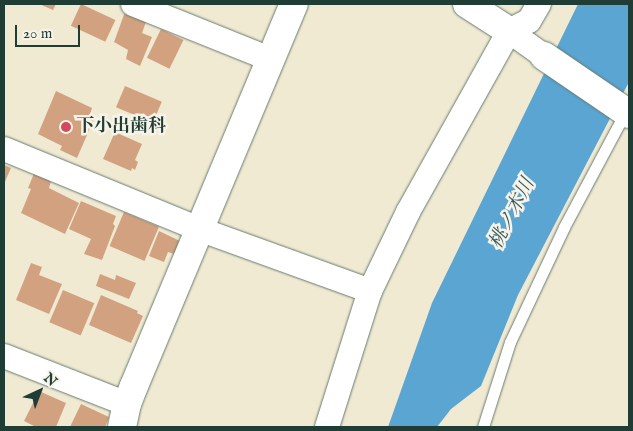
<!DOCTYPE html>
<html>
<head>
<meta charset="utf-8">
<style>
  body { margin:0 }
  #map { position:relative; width:633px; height:431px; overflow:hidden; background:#f0ead3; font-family:"IM FELL English","Noto Serif JP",serif }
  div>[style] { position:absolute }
  .water>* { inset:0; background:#5aa5d2 }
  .building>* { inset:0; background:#d2a280; transform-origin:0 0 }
  .roads { filter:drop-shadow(0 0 1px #687a6c) drop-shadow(0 0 1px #687a6c) }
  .lane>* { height:11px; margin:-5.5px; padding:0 5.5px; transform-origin:5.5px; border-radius:5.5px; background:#fff }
  .street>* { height:24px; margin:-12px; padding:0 12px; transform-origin:12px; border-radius:12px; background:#fff }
  .secondary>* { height:28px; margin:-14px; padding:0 14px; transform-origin:14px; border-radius:14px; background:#fff }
  .dots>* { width:14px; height:14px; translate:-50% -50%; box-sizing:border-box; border:2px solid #f7f3e8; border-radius:50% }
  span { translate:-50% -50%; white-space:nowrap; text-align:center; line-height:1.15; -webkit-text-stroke:5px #f7f3e8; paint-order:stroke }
  .poi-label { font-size:18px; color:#1f3d34; font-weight:700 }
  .left { translate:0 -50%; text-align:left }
  .water-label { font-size:19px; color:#315c63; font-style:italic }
  .frame { position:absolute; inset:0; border:5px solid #1f3d34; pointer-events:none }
  .north { position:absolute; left:15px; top:366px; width:50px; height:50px; -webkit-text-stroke:4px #f7f3e8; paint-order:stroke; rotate:43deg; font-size:14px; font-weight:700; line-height:20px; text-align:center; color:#1f3d34 }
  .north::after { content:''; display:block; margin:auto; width:18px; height:22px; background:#1f3d34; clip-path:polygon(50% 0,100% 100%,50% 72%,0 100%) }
  .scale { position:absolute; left:15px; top:25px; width:65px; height:22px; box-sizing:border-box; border:2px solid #1f3d34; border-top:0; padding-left:6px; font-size:15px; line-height:18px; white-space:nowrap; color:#1f3d34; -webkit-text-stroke:4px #f7f3e8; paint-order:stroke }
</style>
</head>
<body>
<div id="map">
  <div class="water">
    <i style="clip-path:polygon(578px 4px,629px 4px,629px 82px,518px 295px,481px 386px,451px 409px,437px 427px,388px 427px,432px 303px)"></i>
  </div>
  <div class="building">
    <i style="clip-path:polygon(39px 4px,56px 4px,53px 10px)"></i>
    <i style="left:81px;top:4px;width:38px;height:24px;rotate:25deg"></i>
    <i style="clip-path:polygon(125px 12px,146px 22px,142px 33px,152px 37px,140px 66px,126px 59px,128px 50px,114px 42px)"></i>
    <i style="left:161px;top:29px;width:25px;height:32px;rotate:26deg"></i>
    <i style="left:125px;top:86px;width:40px;height:23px;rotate:23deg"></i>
    <i style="clip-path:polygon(56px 91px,92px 108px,90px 115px,94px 119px,77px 158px,60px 150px,62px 146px,38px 134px)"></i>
    <i style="clip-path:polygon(115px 132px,142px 144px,135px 160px,138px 162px,135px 170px,132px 168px,131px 171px,103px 159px)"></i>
    <i style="clip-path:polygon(4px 165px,11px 168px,4px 184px)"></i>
    <i style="clip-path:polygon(35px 171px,52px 178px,49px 188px,79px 203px,65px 234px,21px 213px,31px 189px,28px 188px)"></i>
    <i style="clip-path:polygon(81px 201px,116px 216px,113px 224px,115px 226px,102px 260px,84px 254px,91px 239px,69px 229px)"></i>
    <i style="left:124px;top:212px;width:38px;height:37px;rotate:23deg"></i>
    <i style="clip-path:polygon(159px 231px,180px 241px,174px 254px,168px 252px,164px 262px,149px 256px)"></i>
    <i style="clip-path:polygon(31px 263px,42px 267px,39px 275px,62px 284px,49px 314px,16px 300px)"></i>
    <i style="clip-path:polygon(100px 274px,115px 280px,116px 275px,136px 283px,129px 299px,96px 286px)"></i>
    <i style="left:63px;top:290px;width:34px;height:35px;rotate:23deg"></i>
    <i style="clip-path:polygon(101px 295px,138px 311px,137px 313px,143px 316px,131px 343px,89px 325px)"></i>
    <i style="clip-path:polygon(39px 391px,66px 403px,56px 427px,36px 427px,24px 421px)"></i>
    <i style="clip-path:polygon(81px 404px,109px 417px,105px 427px,70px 427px)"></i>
  </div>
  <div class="roads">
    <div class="lane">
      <i style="left:483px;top:427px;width:89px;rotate:-72.4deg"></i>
      <i style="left:510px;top:342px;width:127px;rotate:-64.8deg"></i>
      <i style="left:564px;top:227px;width:132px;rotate:-61.9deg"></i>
    </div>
    <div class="street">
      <i style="left:133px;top:4px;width:148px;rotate:21.9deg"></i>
      <i style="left:509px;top:31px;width:43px;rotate:35.5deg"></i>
      <i style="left:4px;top:149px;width:211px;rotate:22.3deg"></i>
      <i style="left:199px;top:229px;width:182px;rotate:19.9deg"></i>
      <i style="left:4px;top:356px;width:132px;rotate:21.3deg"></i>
      <i style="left:327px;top:427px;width:143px;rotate:-72.5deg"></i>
      <i style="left:370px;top:291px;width:88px;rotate:-64.3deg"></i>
      <i style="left:408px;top:212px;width:207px;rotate:-60.8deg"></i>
      <i style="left:509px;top:31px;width:22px;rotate:-27deg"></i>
      <i style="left:529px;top:21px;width:20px;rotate:-60deg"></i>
    </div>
    <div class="secondary">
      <i style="left:467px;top:4px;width:50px;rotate:32.7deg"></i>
      <i style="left:544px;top:56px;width:103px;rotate:34.3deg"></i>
      <i style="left:122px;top:427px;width:24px;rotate:-78deg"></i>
      <i style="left:127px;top:404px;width:19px;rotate:-69deg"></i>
      <i style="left:134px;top:386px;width:414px;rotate:-67.3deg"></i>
    </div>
  </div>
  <div class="dots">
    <i style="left:66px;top:127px;background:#d1495b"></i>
  </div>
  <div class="poi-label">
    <span class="left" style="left:76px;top:127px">下小出歯科</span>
  </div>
  <div class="water-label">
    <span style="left:513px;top:214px;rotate:-63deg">桃ノ木川</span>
  </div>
  <div class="frame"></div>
  <div class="north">N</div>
  <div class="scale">20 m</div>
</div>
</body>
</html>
